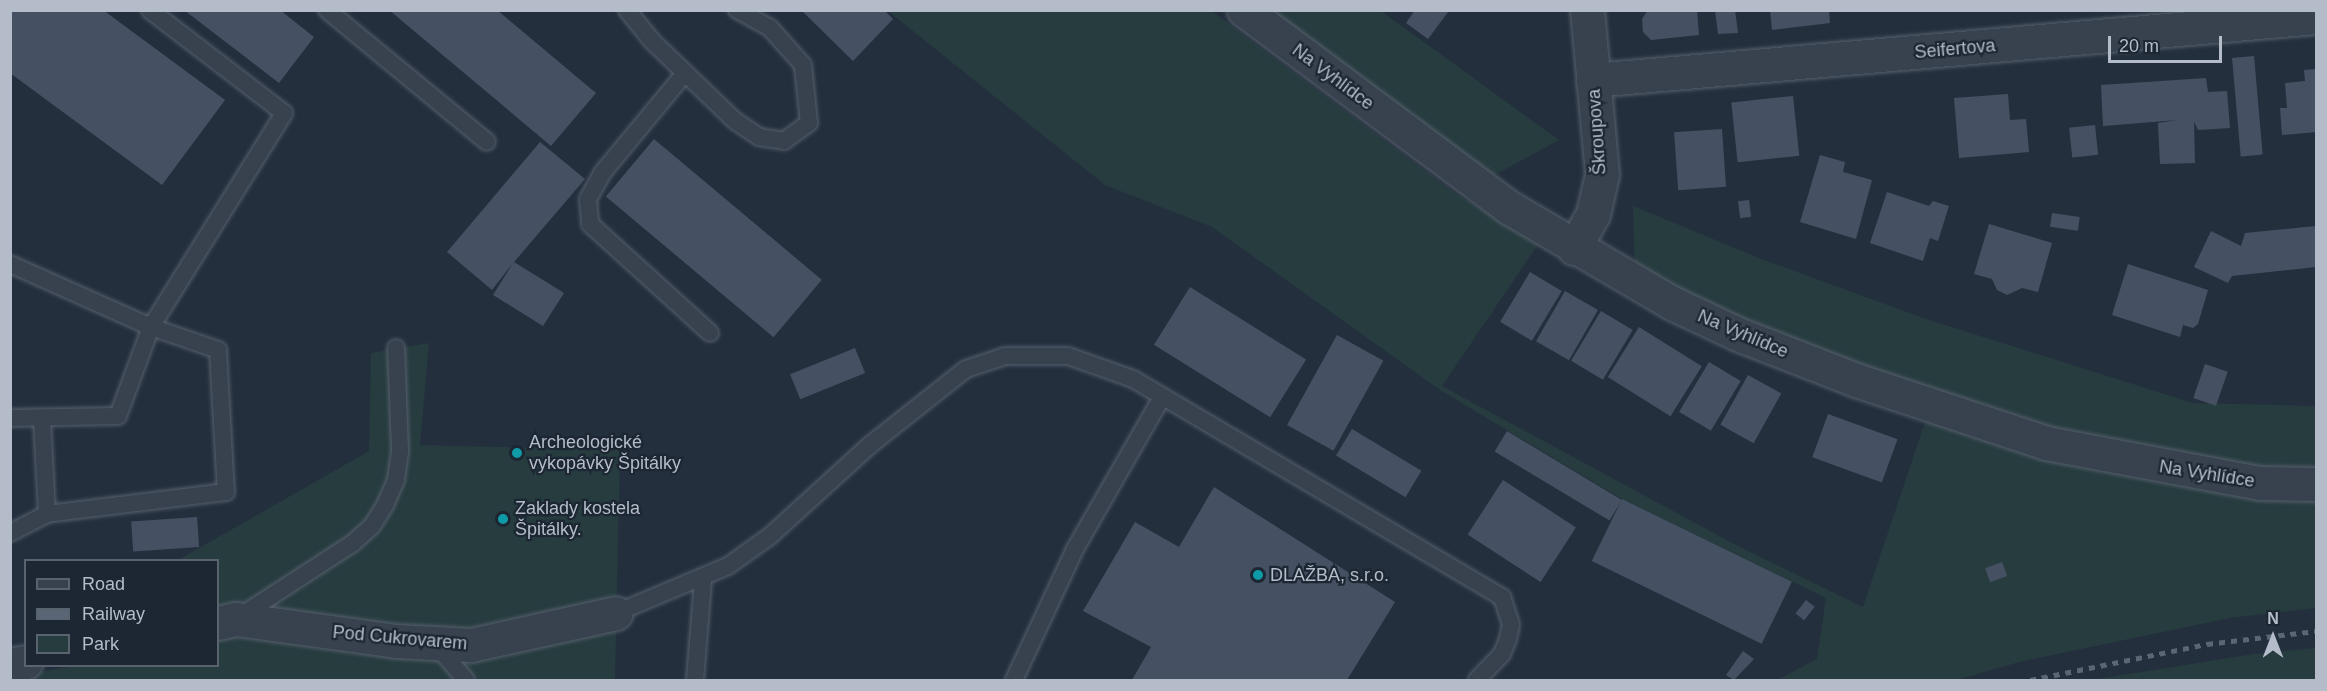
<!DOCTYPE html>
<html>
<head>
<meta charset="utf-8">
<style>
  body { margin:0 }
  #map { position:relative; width:2327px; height:691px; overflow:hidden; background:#242f3e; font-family:Arial,sans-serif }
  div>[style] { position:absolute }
  .green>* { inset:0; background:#263c3f }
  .building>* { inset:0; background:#455162; transform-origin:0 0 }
  .roads { filter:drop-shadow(0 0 2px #565f6c) drop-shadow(0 0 2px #565f6c) }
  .service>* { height:16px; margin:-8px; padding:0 8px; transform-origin:8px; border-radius:8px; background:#38414e }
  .minor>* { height:33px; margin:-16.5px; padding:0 16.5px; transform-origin:16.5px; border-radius:16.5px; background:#38414e }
  .rail>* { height:4.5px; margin-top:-2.25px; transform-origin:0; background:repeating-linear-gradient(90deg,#5a6575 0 6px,transparent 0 12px) }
  .dots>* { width:16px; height:16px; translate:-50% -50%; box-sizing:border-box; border:3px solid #1d2633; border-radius:50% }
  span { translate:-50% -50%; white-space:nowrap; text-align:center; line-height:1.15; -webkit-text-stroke:4.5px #1d2633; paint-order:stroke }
  .street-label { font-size:18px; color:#b4bcc9 }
  .poi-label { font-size:18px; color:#b4bcc9 }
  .left { translate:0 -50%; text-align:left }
  .frame { position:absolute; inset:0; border:12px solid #b4bcc9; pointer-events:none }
  .legend { position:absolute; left:24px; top:559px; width:195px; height:108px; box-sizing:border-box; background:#1d2633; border:2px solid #59626f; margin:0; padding:8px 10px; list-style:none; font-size:18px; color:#b4bcc9 }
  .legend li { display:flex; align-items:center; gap:12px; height:30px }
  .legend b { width:30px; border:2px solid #59626f }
  .north { position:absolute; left:2243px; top:607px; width:60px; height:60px; -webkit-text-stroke:4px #1d2633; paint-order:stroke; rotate:0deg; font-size:16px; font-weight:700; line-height:24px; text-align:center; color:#b4bcc9 }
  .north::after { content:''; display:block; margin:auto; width:21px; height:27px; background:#b4bcc9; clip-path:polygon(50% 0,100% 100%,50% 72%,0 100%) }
  .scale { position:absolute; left:2108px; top:36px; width:114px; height:27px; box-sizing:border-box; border:3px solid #b4bcc9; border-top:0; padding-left:8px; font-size:18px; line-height:21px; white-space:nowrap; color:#b4bcc9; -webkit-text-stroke:4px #1d2633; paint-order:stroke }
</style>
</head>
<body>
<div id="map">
  <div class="green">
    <i style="clip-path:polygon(888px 11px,1212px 11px,1458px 195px,1539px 243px,1442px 386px,1734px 544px,1863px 607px,1927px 416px,2316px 489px,2316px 608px,2230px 618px,2023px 661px,1956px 680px,1777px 680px,1817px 659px,1826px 598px,1622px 499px,1440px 390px,1212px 227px,1105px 185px)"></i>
    <i style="clip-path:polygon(1265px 11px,1381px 11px,1559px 140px,1491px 177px)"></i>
    <i style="clip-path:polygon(1633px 206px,1764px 260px,1926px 319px,2193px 403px,2316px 406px,2316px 486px,2212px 483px,1759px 332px,1635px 270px)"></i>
    <i style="clip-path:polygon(429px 343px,420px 445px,620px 450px,615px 680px,11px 680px,11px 676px,76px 666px,218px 666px,218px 560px,178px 560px,369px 451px,371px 353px)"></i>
    <i style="clip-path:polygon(2316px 648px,2316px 680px,2091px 680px,2254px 654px)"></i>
  </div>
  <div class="building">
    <i style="clip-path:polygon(10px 10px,103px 10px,225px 100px,162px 185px,10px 73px)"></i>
    <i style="clip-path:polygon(184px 10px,280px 10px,314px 37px,279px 83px)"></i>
    <i style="clip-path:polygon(389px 10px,497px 10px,596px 93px,551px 146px)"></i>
    <i style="clip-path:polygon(801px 10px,884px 10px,893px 19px,853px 61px)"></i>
    <i style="clip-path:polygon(1415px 10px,1446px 10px,1448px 12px,1428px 39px,1406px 23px)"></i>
    <i style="clip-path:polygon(1648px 10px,1697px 10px,1699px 35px,1651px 40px,1643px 32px,1642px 19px)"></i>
    <i style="clip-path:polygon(1715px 10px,1735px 10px,1738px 33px,1718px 34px)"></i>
    <i style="clip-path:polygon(1770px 10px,1829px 10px,1830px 23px,1772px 30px)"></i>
    <i style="left:2254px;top:56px;width:99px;height:22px;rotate:85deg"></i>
    <i style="clip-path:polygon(2316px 69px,2316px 132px,2282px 135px,2280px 108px,2287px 108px,2285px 83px,2305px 81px,2304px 70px)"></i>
    <i style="clip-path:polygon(2206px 78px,2208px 92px,2227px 91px,2230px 128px,2198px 130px,2194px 122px,2195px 163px,2160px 164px,2158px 123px,2178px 120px,2103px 126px,2101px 85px)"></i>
    <i style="clip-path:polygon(2008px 94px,2010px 120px,2026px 119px,2029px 152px,1959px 158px,1954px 98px)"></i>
    <i style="left:1793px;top:96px;width:60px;height:62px;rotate:84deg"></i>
    <i style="left:2095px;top:125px;width:30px;height:26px;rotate:84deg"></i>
    <i style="left:1722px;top:129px;width:58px;height:48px;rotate:86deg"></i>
    <i style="left:654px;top:139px;width:219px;height:75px;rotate:40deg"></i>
    <i style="clip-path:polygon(540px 142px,585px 179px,514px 262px,564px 293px,543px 326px,493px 295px,513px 263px,492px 290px,447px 252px)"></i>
    <i style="clip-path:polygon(1820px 155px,1845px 162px,1843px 172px,1872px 180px,1856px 239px,1800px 222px)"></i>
    <i style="clip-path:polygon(1887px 192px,1929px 206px,1933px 201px,1949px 206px,1938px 241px,1930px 238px,1923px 261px,1870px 243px)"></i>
    <i style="left:1749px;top:200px;width:17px;height:11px;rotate:83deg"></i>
    <i style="left:2052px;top:213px;width:28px;height:14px;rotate:8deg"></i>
    <i style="clip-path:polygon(1989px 224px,2052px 243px,2038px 292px,2022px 288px,2007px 295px,1997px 290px,1992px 279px,1974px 274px)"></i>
    <i style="clip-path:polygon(2316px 226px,2316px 267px,2232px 276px,2228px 283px,2194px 267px,2211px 231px,2241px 246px,2245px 233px)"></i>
    <i style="clip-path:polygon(2128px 264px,2208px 290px,2198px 324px,2193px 328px,2183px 325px,2180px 337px,2112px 315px)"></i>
    <i style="left:1530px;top:272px;width:37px;height:58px;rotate:31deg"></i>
    <i style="left:1190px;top:287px;width:137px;height:68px;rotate:32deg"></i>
    <i style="left:1565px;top:291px;width:38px;height:58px;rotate:30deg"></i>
    <i style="left:1601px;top:311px;width:37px;height:58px;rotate:31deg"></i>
    <i style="left:1639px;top:327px;width:74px;height:59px;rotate:32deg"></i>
    <i style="left:1337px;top:335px;width:53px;height:103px;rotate:29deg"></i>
    <i style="left:855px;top:348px;width:27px;height:70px;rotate:68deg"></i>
    <i style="left:1709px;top:362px;width:37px;height:58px;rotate:31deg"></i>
    <i style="left:2205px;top:364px;width:24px;height:36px;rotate:19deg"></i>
    <i style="left:1748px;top:375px;width:38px;height:57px;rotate:29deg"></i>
    <i style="left:1828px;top:414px;width:74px;height:46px;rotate:20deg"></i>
    <i style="left:1352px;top:429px;width:81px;height:31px;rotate:31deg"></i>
    <i style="left:1507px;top:431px;width:134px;height:24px;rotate:31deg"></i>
    <i style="left:1503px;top:480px;width:87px;height:65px;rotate:33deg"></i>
    <i style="clip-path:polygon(1214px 487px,1395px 602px,1347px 680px,1132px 680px,1151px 647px,1083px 611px,1135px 522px,1179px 547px)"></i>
    <i style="left:1622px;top:499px;width:189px;height:69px;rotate:26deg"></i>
    <i style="left:197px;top:517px;width:30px;height:66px;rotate:86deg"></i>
    <i style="left:2002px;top:562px;width:15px;height:18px;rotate:70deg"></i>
    <i style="left:1806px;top:600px;width:11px;height:17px;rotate:38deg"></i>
    <i style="clip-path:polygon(1743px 651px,1754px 659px,1734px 680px,1726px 675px)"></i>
  </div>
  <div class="roads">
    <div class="service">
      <i style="left:327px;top:10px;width:207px;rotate:39.5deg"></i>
      <i style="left:627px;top:10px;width:38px;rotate:51deg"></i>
      <i style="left:651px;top:40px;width:115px;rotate:43.9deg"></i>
      <i style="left:734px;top:120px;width:30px;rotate:34deg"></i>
      <i style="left:759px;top:137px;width:25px;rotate:9deg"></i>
      <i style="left:784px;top:141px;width:31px;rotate:-36deg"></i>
      <i style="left:809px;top:123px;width:58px;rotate:-95.9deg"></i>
      <i style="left:803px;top:65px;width:50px;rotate:-131.7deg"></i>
      <i style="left:770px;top:28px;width:38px;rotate:-151deg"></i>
      <i style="left:685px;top:73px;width:129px;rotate:129.6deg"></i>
      <i style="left:603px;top:172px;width:31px;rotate:119deg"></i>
      <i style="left:588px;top:199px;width:25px;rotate:85deg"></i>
      <i style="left:590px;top:224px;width:162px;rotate:42.2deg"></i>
      <i style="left:10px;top:264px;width:154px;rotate:24.1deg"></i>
      <i style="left:151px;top:327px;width:252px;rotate:-58.1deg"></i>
      <i style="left:284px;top:113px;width:169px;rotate:-142.5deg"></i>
      <i style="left:10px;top:418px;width:108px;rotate:-1.1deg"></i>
      <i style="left:118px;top:416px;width:95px;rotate:-69.7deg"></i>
      <i style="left:151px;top:327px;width:71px;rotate:18.9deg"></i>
      <i style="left:218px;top:350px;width:142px;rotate:86.8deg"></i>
      <i style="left:226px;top:492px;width:180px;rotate:173deg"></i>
      <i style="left:47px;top:514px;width:97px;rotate:-93deg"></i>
      <i style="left:10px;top:533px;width:42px;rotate:-27.2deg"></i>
      <i style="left:616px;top:613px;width:121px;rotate:-22.8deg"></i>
      <i style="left:728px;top:566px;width:52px;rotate:-35.5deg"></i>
      <i style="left:770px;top:536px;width:135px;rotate:-42.3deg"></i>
      <i style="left:870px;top:445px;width:122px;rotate:-38.4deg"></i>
      <i style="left:966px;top:369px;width:41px;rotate:-18.4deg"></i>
      <i style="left:1005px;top:356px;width:63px"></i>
      <i style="left:1068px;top:356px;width:69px;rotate:19.5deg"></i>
      <i style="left:1133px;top:379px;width:429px;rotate:30.6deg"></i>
      <i style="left:1502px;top:597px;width:29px;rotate:72deg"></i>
      <i style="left:1511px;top:625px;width:14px;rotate:102deg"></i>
      <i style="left:1508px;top:639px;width:16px;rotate:112deg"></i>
      <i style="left:1502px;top:654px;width:36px;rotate:134deg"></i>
      <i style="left:239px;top:617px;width:136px;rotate:-33deg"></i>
      <i style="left:353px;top:543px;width:25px;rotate:-42deg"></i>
      <i style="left:372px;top:526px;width:25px;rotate:-58deg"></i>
      <i style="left:385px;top:505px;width:27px;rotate:-66deg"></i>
      <i style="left:396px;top:480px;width:30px;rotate:-82deg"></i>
      <i style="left:400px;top:450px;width:102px;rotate:-92.2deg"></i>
      <i style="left:436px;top:645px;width:46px;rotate:49.4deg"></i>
      <i style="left:695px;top:680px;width:100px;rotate:-85.4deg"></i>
      <i style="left:1014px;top:680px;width:145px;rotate:-65deg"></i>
      <i style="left:1075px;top:549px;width:175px;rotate:-60.2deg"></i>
    </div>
    <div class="minor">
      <i style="left:1244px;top:10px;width:332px;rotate:36.7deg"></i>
      <i style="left:1510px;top:208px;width:188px;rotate:30.4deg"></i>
      <i style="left:1672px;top:303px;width:73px;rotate:25.2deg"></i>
      <i style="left:1738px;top:334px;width:127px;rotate:21.3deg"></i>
      <i style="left:1856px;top:380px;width:200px;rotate:18.3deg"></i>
      <i style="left:2046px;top:443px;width:218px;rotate:10.6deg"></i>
      <i style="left:2260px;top:483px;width:56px;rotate:1deg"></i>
      <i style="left:1593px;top:80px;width:726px;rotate:-4.98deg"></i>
      <i style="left:1574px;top:248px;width:39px;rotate:-61deg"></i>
      <i style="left:1593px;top:214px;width:41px;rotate:-77.3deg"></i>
      <i style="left:1602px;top:174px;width:165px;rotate:-95.2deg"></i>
      <i style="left:218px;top:623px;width:18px;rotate:-13deg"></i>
      <i style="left:236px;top:619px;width:162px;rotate:7.8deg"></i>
      <i style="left:396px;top:641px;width:75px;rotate:3.1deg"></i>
      <i style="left:471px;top:645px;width:148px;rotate:-12.4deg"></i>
      <i style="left:10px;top:665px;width:16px;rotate:-11deg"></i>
    </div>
  </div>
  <div class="rail">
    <i style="left:2030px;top:680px;width:181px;rotate:-11.5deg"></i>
    <i style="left:2207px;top:644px;width:110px;rotate:-6.8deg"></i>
  </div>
  <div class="dots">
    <i style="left:517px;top:453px;background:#0f9aa8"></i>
    <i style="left:503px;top:519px;background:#0f9aa8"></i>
    <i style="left:1258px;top:575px;background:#0f9aa8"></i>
  </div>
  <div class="street-label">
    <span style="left:1955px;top:49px;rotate:-5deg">Seifertova</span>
    <span style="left:1333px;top:77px;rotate:37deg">Na Vyhlídce</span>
    <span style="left:1597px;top:132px;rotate:-94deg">Škroupova</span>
    <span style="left:1743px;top:334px;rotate:23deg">Na Vyhlídce</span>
    <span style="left:2207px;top:474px;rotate:9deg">Na Vyhlídce</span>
    <span style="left:400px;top:638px;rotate:5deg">Pod Cukrovarem</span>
  </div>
  <div class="poi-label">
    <span class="left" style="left:529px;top:453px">Archeologické<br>vykopávky Špitálky</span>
    <span class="left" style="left:515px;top:519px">Zaklady kostela<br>Špitálky.</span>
    <span class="left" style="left:1270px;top:575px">DLAŽBA, s.r.o.</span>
  </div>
  <div class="frame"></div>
  <ul class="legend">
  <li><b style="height:8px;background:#38414e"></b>Road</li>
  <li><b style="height:8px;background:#5a6575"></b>Railway</li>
  <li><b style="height:16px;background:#263c3f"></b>Park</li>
  </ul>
  <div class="north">N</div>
  <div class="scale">20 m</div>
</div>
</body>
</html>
